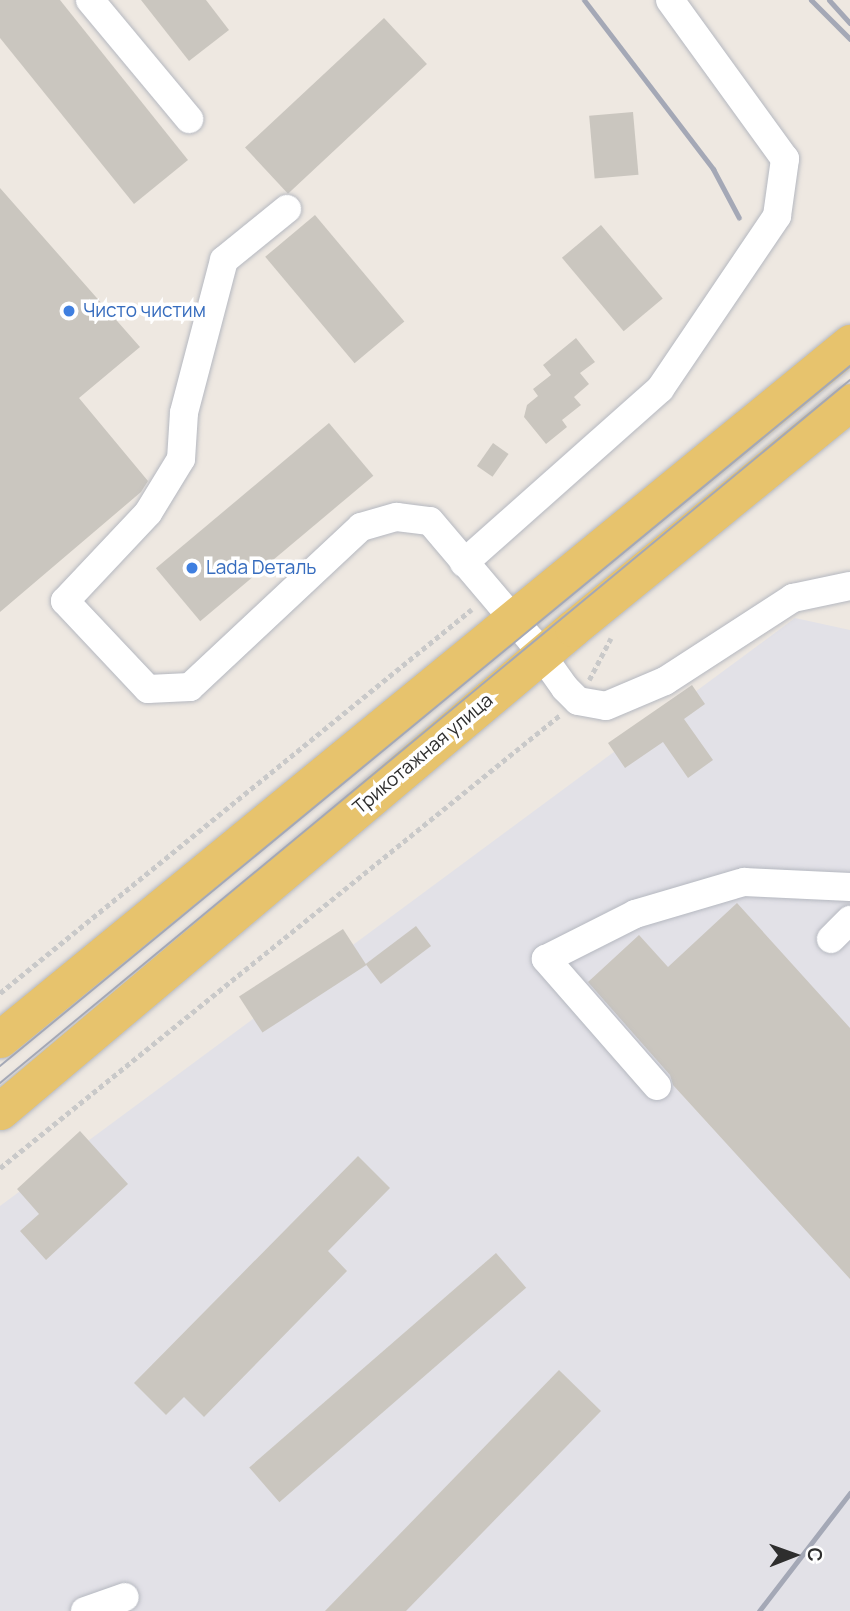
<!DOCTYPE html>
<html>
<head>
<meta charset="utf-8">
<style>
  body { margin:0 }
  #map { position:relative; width:850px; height:1611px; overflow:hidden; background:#eee8e1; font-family:Manrope,sans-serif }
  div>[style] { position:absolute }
  .industrial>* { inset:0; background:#e2e1e7 }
  .building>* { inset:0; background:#cac6bf; transform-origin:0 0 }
  .path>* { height:4.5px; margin-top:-2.25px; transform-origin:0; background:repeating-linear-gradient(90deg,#c9c9c9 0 5px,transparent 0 8.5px) }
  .roads { filter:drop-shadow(0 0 2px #b5b8c0) drop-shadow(0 0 2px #b5b8c0) }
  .minor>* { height:28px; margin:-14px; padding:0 14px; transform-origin:14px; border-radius:14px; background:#fff }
  .major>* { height:37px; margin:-18.5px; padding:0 18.5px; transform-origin:18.5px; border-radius:18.5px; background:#e7c36d }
  .tram>* { height:2px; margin:-1px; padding:0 1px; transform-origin:1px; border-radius:1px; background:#a4a8b6 }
  .rail>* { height:5px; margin:-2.5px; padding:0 2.5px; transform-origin:2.5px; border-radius:2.5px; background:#a4a8b6 }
  .dots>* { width:19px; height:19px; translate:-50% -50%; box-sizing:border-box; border:4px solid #fff; border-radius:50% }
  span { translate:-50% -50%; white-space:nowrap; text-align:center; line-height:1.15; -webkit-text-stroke:7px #fff; paint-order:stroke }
  .shop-label { font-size:19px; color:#366cbe }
  .left { translate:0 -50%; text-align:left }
  .street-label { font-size:19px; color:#2e2e2e }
  .north { position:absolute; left:759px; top:1520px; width:70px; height:70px; -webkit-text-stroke:5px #fff; paint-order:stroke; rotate:89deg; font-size:19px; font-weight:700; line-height:28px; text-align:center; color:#2e2e2e }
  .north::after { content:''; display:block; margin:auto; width:24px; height:32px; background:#2e2e2e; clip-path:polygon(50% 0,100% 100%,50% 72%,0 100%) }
</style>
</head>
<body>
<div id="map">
  <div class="industrial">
    <i style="clip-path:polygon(795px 618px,850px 630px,850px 1611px,0 1611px,0 1206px)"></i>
  </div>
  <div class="building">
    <i style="clip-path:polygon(0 0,60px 0,188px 160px,134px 204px,0 38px)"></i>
    <i style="clip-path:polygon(141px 0,206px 0,229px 30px,189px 61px)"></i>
    <i style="left:384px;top:18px;width:63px;height:190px;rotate:47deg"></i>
    <i style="left:633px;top:112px;width:63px;height:44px;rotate:85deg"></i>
    <i style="clip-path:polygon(0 188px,140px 347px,79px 398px,148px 481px,141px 492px,0 612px)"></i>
    <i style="left:315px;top:215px;width:139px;height:65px;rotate:50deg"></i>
    <i style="left:601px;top:225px;width:96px;height:51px;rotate:50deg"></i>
    <i style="clip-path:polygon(576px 338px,595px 362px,580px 373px,589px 384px,574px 397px,581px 405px,562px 420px,567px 427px,546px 444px,524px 417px,527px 405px,538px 396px,533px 389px,551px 375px,543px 365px)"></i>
    <i style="left:329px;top:423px;width:69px;height:226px;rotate:50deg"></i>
    <i style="left:493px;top:443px;width:19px;height:28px;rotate:35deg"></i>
    <i style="clip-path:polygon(692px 685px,705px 704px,684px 719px,713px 760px,688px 778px,663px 742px,625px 768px,608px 743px)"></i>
    <i style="clip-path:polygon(737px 903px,850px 1028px,850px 1279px,673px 1085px,670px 1075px,588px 982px,639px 935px,668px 967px)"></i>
    <i style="left:416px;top:926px;width:25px;height:63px;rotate:53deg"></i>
    <i style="left:343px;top:929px;width:43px;height:124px;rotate:57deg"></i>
    <i style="clip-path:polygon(80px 1131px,128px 1184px,46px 1260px,20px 1231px,39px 1214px,17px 1189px)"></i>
    <i style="clip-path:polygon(358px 1156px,390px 1188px,328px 1251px,347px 1271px,204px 1417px,184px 1397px,166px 1415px,134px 1383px)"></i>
    <i style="left:496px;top:1253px;width:46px;height:327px;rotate:49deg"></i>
    <i style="clip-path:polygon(559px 1370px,601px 1411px,406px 1611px,325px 1611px)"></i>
  </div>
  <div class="path">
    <i style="left:589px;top:680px;width:47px;rotate:-62.4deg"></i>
    <i style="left:0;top:993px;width:608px;rotate:-39.13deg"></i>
    <i style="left:0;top:1168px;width:720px;rotate:-38.97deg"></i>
  </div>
  <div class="roads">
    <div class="minor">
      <i style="left:90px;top:0;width:155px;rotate:50.2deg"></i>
      <i style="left:287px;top:209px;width:81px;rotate:141deg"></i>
      <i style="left:224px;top:260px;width:158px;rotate:104.7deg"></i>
      <i style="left:184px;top:413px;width:46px;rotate:93.7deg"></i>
      <i style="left:181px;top:459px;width:63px;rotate:121.4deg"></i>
      <i style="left:148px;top:513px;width:121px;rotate:133.3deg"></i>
      <i style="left:65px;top:601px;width:121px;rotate:46.7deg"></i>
      <i style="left:148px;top:689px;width:42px;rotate:-2.7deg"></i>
      <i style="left:190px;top:687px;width:234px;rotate:-43.1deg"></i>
      <i style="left:361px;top:527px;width:37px;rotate:-16deg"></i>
      <i style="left:397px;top:517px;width:33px;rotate:7deg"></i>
      <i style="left:430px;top:521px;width:156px;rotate:49.7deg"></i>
      <i style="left:531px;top:640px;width:59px;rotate:54.7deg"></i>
      <i style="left:565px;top:688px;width:18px;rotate:45deg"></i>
      <i style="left:578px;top:701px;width:28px;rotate:10deg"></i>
      <i style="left:606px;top:706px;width:64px;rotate:-23deg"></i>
      <i style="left:665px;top:681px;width:153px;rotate:-33deg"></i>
      <i style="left:793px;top:598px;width:58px;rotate:-11.9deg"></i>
      <i style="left:464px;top:563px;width:262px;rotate:-41.6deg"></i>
      <i style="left:660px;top:389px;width:209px;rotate:-55.9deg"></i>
      <i style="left:777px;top:216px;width:58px;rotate:-82deg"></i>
      <i style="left:785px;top:159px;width:196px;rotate:-125.9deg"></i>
      <i style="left:831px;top:939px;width:27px;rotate:-45deg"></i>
      <i style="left:657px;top:1086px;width:169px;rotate:-131.2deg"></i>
      <i style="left:546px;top:959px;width:100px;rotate:-26.8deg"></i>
      <i style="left:635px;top:914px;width:114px;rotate:-16.4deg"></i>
      <i style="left:744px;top:882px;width:106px;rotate:2.7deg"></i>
      <i style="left:85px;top:1611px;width:42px;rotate:-19.3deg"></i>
    </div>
    <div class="major">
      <i style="left:0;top:1039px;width:1099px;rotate:-39.31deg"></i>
      <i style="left:0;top:1111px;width:749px;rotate:-40.13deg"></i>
      <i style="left:573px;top:628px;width:357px;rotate:-39.2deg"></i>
    </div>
  </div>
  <div class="tram">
    <i style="left:0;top:1066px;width:1101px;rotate:-39.47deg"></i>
    <i style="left:0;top:1083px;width:1103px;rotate:-39.59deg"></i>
  </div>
  <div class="rail">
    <i style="left:584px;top:0;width:213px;rotate:52.6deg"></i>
    <i style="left:713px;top:169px;width:55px;rotate:62deg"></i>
    <i style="left:811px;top:0;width:55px;rotate:45deg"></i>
    <i style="left:829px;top:0;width:31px;rotate:48deg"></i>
    <i style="left:759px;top:1611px;width:149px;rotate:-52.4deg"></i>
  </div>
  <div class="dots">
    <i style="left:69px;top:311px;background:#3f7fe0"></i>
    <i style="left:192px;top:568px;background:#3f7fe0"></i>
  </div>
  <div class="shop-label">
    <span class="left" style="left:83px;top:311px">Чисто чистим</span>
    <span class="left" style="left:206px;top:568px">Lada Dеталь</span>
  </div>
  <div class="street-label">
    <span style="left:423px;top:754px;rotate:-40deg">Трикотажная улица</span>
  </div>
  <div class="north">С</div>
</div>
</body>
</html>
